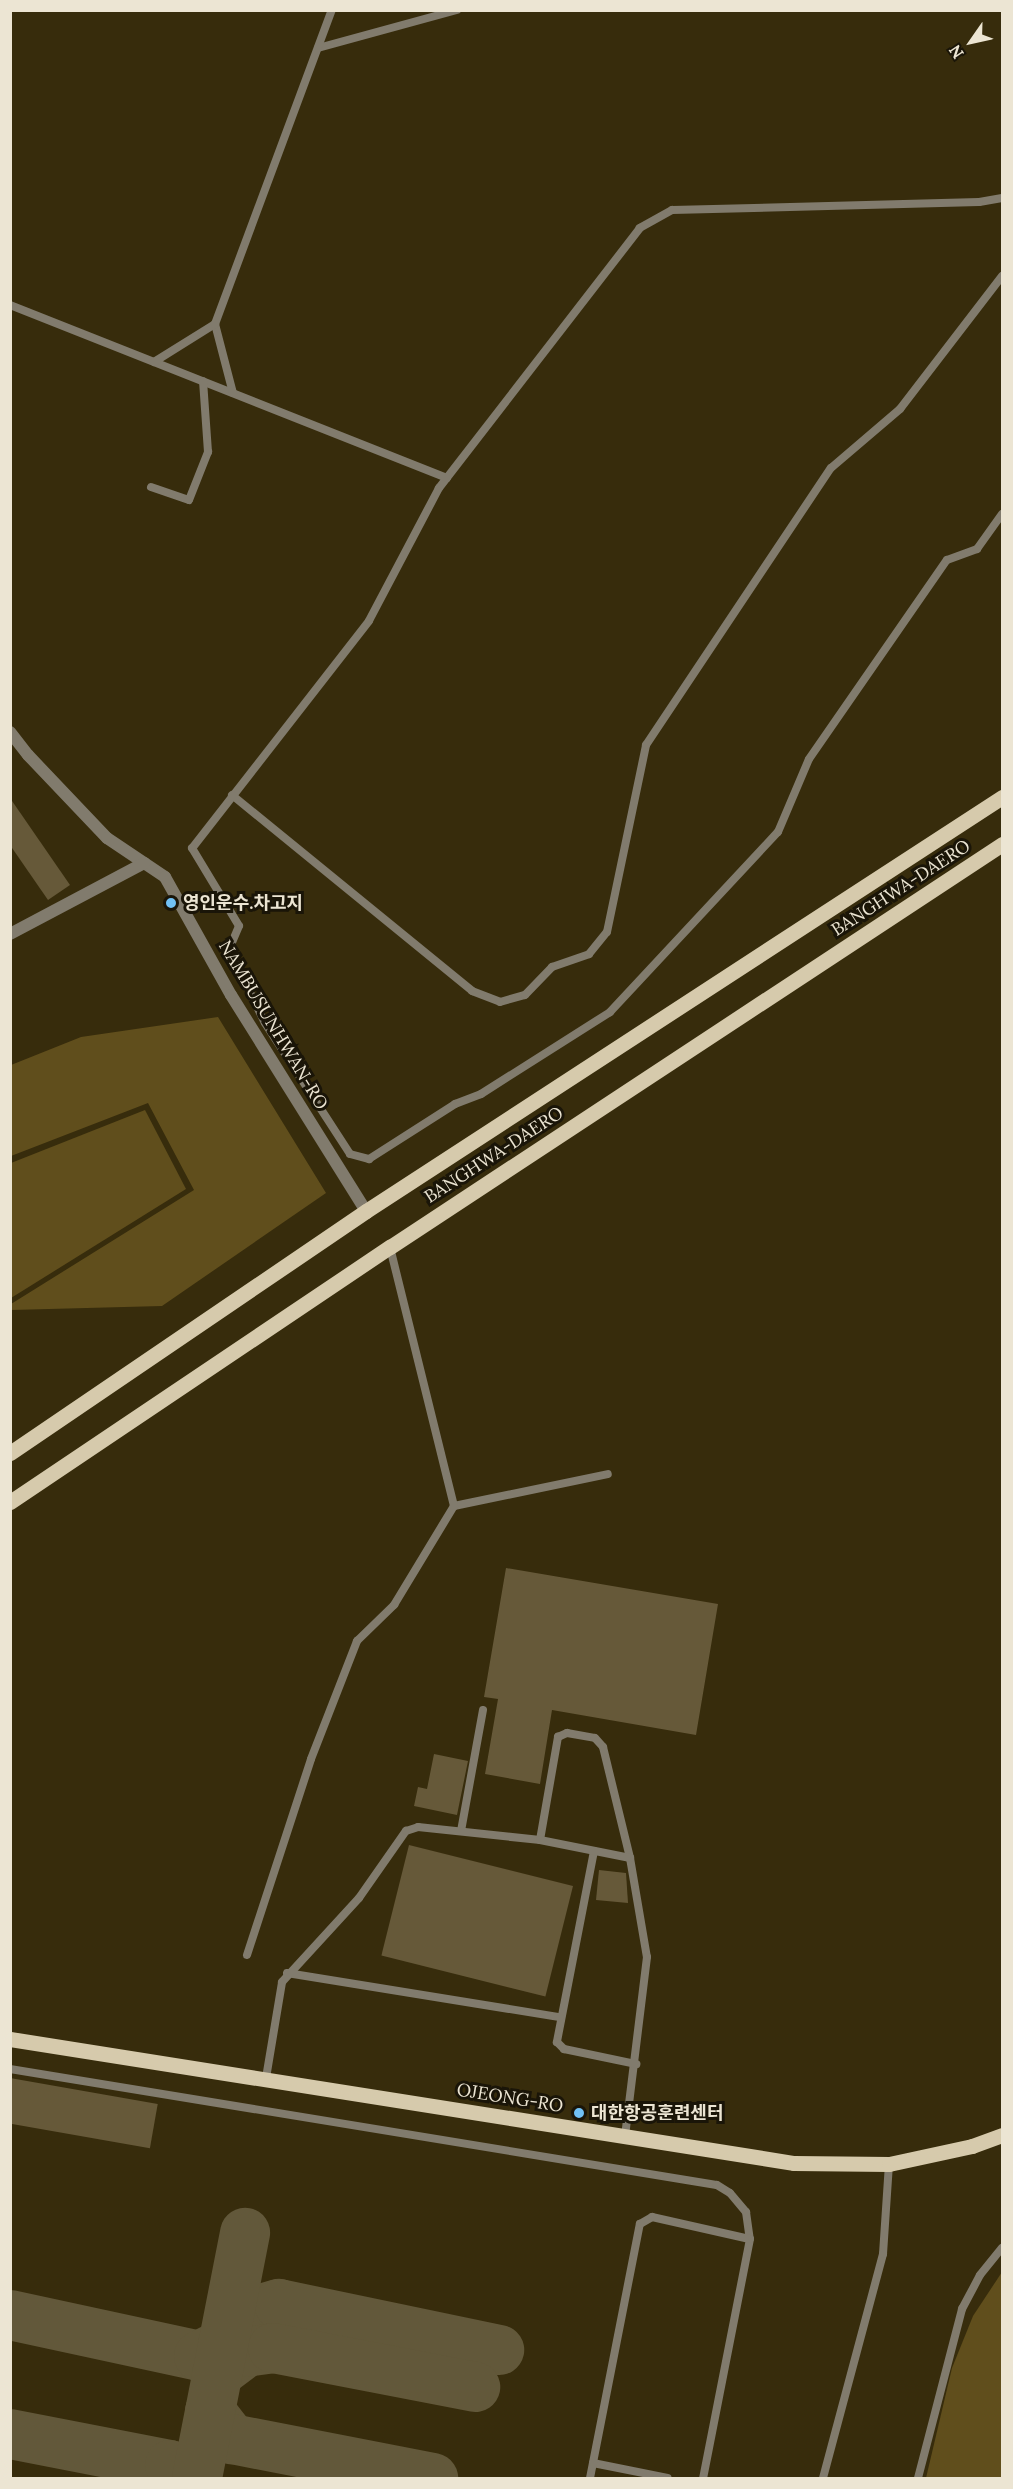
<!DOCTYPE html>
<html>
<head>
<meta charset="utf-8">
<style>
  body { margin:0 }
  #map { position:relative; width:1013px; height:2489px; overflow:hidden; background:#372c0c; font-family:Lora,"Noto Sans KR",serif }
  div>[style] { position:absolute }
  .green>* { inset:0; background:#604e1c }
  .taxiway>* { height:50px; margin:-25px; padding:0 25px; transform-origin:25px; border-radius:25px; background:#62583a }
  .building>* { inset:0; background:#665939; transform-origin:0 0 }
  .lane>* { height:8px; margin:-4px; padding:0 4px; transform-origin:4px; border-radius:4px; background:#817b6d }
  .street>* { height:12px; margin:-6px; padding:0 6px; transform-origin:6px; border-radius:6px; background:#817b6d }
  .primary>* { height:15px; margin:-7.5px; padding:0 7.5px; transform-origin:7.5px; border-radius:7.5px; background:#d6caac }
  .dots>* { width:16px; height:16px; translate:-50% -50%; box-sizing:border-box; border:3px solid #1a1508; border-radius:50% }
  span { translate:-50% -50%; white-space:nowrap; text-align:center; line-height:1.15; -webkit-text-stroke:6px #1a1508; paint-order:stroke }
  .street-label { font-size:18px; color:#ece5d3 }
  .poi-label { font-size:18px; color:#ece5d3; font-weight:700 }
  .left { translate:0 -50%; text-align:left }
  .frame { position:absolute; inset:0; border:12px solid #ece5d3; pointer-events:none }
  .north { position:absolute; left:941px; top:12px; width:60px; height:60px; -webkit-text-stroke:4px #1a1508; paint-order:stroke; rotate:236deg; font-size:16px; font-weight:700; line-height:24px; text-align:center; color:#ece5d3 }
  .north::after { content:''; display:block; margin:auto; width:21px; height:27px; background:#ece5d3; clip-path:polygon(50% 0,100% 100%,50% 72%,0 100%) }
</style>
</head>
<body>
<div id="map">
  <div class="green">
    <i style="clip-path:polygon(218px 1017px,326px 1193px,162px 1306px,11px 1310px,11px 1304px,194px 1190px,148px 1103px,11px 1156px,11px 1065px,81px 1037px)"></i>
    <i style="clip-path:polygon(145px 1110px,186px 1189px,11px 1298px,11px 1163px)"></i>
    <i style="clip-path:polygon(1002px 2272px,1002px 2478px,926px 2478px,952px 2368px,973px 2316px)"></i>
  </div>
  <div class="taxiway">
    <i style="left:10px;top:2315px;width:193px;rotate:12.2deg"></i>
    <i style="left:199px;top:2356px;width:27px;rotate:-27deg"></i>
    <i style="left:223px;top:2344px;width:45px;rotate:-46.8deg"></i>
    <i style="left:254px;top:2311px;width:26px;rotate:-16deg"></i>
    <i style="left:279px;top:2304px;width:225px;rotate:11.8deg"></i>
    <i style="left:217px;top:2374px;width:36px;rotate:-37deg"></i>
    <i style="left:246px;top:2352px;width:27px;rotate:-8deg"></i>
    <i style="left:273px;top:2348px;width:206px;rotate:10.9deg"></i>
    <i style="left:210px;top:2411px;width:36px;rotate:52deg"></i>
    <i style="left:232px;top:2439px;width:205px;rotate:11deg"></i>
    <i style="left:10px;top:2434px;width:163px;rotate:11deg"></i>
    <i style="left:170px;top:2465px;width:18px;rotate:47deg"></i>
    <i style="left:197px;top:2478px;width:250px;rotate:-78.9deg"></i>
  </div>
  <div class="building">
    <i style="clip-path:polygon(10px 798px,70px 885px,48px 900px,10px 845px)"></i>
    <i style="clip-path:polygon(506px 1568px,718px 1604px,696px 1735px,552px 1710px,540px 1784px,485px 1774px,498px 1699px,484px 1697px)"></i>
    <i style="clip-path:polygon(434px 1754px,468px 1761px,457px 1815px,414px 1806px,418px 1787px,427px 1789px)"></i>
    <i style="left:409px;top:1845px;width:169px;height:114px;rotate:14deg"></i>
    <i style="clip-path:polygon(599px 1870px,626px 1873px,628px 1903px,596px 1900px)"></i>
    <i style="left:10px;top:2078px;width:150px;height:45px;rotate:10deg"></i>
  </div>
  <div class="lane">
    <i style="left:318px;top:48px;width:144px;rotate:-15.3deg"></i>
    <i style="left:1002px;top:198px;width:23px;rotate:170deg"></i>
    <i style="left:979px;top:202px;width:307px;rotate:178.5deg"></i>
    <i style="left:672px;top:210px;width:37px;rotate:151deg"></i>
    <i style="left:640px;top:228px;width:329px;rotate:127.7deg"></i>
    <i style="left:439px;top:488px;width:150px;rotate:117.8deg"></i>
    <i style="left:369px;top:621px;width:288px;rotate:127.9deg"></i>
    <i style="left:192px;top:848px;width:91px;rotate:58.9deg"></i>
    <i style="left:239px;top:926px;width:25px;rotate:113deg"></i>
    <i style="left:229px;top:949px;width:82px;rotate:64.1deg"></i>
    <i style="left:265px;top:1023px;width:156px;rotate:57deg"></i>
    <i style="left:350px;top:1154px;width:20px;rotate:15deg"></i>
    <i style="left:369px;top:1159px;width:102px;rotate:-32.6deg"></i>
    <i style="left:455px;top:1104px;width:28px;rotate:-21deg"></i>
    <i style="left:481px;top:1094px;width:153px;rotate:-32.4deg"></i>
    <i style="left:610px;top:1012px;width:246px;rotate:-47deg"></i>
    <i style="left:778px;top:832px;width:79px;rotate:-67deg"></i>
    <i style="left:809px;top:759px;width:242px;rotate:-55.3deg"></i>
    <i style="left:947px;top:560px;width:32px;rotate:-20deg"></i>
    <i style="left:977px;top:549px;width:43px;rotate:-54.5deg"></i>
    <i style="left:10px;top:305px;width:470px;rotate:21.6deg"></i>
    <i style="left:215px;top:324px;width:71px;rotate:75.4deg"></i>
    <i style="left:154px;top:362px;width:72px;rotate:-31.9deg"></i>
    <i style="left:215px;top:324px;width:335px;rotate:-69.6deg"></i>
    <i style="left:151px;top:487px;width:40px;rotate:18.9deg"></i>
    <i style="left:189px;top:500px;width:52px;rotate:-68.4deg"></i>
    <i style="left:208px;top:452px;width:71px;rotate:-94deg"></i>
    <i style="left:232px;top:795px;width:310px;rotate:39.2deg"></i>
    <i style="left:472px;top:991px;width:30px;rotate:21deg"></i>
    <i style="left:500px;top:1002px;width:26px;rotate:-16deg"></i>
    <i style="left:525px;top:995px;width:39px;rotate:-46deg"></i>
    <i style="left:552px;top:967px;width:39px;rotate:-19deg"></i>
    <i style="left:589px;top:954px;width:28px;rotate:-51deg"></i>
    <i style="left:607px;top:932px;width:191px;rotate:-78.2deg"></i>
    <i style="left:646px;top:745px;width:333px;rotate:-56.3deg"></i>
    <i style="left:831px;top:468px;width:91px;rotate:-40.5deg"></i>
    <i style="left:900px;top:409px;width:168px;rotate:-52.5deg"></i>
    <i style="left:454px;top:1506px;width:157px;rotate:-11.7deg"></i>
    <i style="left:461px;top:1831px;width:123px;rotate:-79.7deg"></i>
    <i style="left:540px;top:1840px;width:105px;rotate:-80.1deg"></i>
    <i style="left:558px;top:1737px;width:10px;rotate:-24deg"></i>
    <i style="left:567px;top:1733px;width:28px;rotate:10deg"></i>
    <i style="left:595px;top:1738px;width:12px;rotate:48deg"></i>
    <i style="left:603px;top:1747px;width:114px;rotate:76.3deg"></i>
    <i style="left:630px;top:1858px;width:100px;rotate:80.3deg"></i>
    <i style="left:647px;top:1957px;width:180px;rotate:97deg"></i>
    <i style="left:594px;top:1851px;width:195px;rotate:101deg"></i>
    <i style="left:557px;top:2042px;width:10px;rotate:45deg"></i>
    <i style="left:564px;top:2049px;width:74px;rotate:11.8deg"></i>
    <i style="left:247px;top:1955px;width:206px;rotate:-71.9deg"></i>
    <i style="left:311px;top:1759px;width:127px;rotate:-68.7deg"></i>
    <i style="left:357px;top:1641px;width:52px;rotate:-44.2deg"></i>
    <i style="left:394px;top:1605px;width:116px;rotate:-58.8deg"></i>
    <i style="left:454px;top:1506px;width:267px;rotate:-103.9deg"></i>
    <i style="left:287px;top:1973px;width:276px;rotate:9.2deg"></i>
    <i style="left:10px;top:2069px;width:716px;rotate:9.32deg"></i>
    <i style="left:717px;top:2185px;width:15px;rotate:32deg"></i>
    <i style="left:730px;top:2193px;width:25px;rotate:50deg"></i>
    <i style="left:746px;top:2212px;width:27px;rotate:82deg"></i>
    <i style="left:750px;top:2239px;width:244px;rotate:101.1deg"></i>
    <i style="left:266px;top:2078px;width:97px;rotate:-80.5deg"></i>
    <i style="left:282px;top:1982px;width:114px;rotate:-47.5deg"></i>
    <i style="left:359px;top:1898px;width:82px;rotate:-55deg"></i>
    <i style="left:406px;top:1831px;width:13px;rotate:-18deg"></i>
    <i style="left:418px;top:1827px;width:123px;rotate:6.1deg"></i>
    <i style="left:540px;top:1840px;width:92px;rotate:11.3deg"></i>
    <i style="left:593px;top:2463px;width:76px;rotate:11.3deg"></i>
    <i style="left:590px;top:2478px;width:259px;rotate:-78.9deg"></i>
    <i style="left:640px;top:2224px;width:14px;rotate:-30deg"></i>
    <i style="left:652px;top:2217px;width:100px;rotate:12.7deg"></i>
    <i style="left:823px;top:2478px;width:232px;rotate:-75deg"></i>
    <i style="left:883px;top:2254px;width:90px;rotate:-86.2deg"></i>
    <i style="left:918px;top:2478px;width:175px;rotate:-75.4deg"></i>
    <i style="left:962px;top:2309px;width:38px;rotate:-62deg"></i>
    <i style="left:980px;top:2275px;width:35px;rotate:-51deg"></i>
  </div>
  <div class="street">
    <i style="left:10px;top:732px;width:29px;rotate:52deg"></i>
    <i style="left:28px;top:755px;width:115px;rotate:46.4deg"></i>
    <i style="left:107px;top:838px;width:70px;rotate:33.9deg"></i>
    <i style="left:165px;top:877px;width:135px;rotate:60.8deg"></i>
    <i style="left:231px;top:995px;width:255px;rotate:58deg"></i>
    <i style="left:10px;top:934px;width:152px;rotate:-27.9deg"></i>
  </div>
  <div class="primary">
    <i style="left:10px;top:1453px;width:430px;rotate:-34.2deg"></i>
    <i style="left:366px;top:1211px;width:759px;rotate:-33.06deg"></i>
    <i style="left:10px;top:1502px;width:458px;rotate:-33.9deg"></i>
    <i style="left:390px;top:1247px;width:733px;rotate:-33.36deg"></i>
    <i style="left:10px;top:2039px;width:794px;rotate:8.99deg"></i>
    <i style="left:794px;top:2163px;width:95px;rotate:0.6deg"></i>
    <i style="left:889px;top:2164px;width:85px;rotate:-12.2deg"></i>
    <i style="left:972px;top:2146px;width:32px;rotate:-20deg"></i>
  </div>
  <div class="dots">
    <i style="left:171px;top:903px;background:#71c1f5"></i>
    <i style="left:579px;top:2113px;background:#71c1f5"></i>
  </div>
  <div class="street-label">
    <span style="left:901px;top:888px;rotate:-33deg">BANGHWA-DAERO</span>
    <span style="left:273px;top:1025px;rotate:59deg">NAMBUSUNHWAN-RO</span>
    <span style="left:494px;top:1155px;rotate:-33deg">BANGHWA-DAERO</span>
    <span style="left:510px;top:2098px;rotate:9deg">OJEONG-RO</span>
  </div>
  <div class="poi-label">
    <span class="left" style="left:183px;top:903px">영인운수.차고지</span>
    <span class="left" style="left:591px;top:2113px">대한항공훈련센터</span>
  </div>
  <div class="frame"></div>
  <div class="north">N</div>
</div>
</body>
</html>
